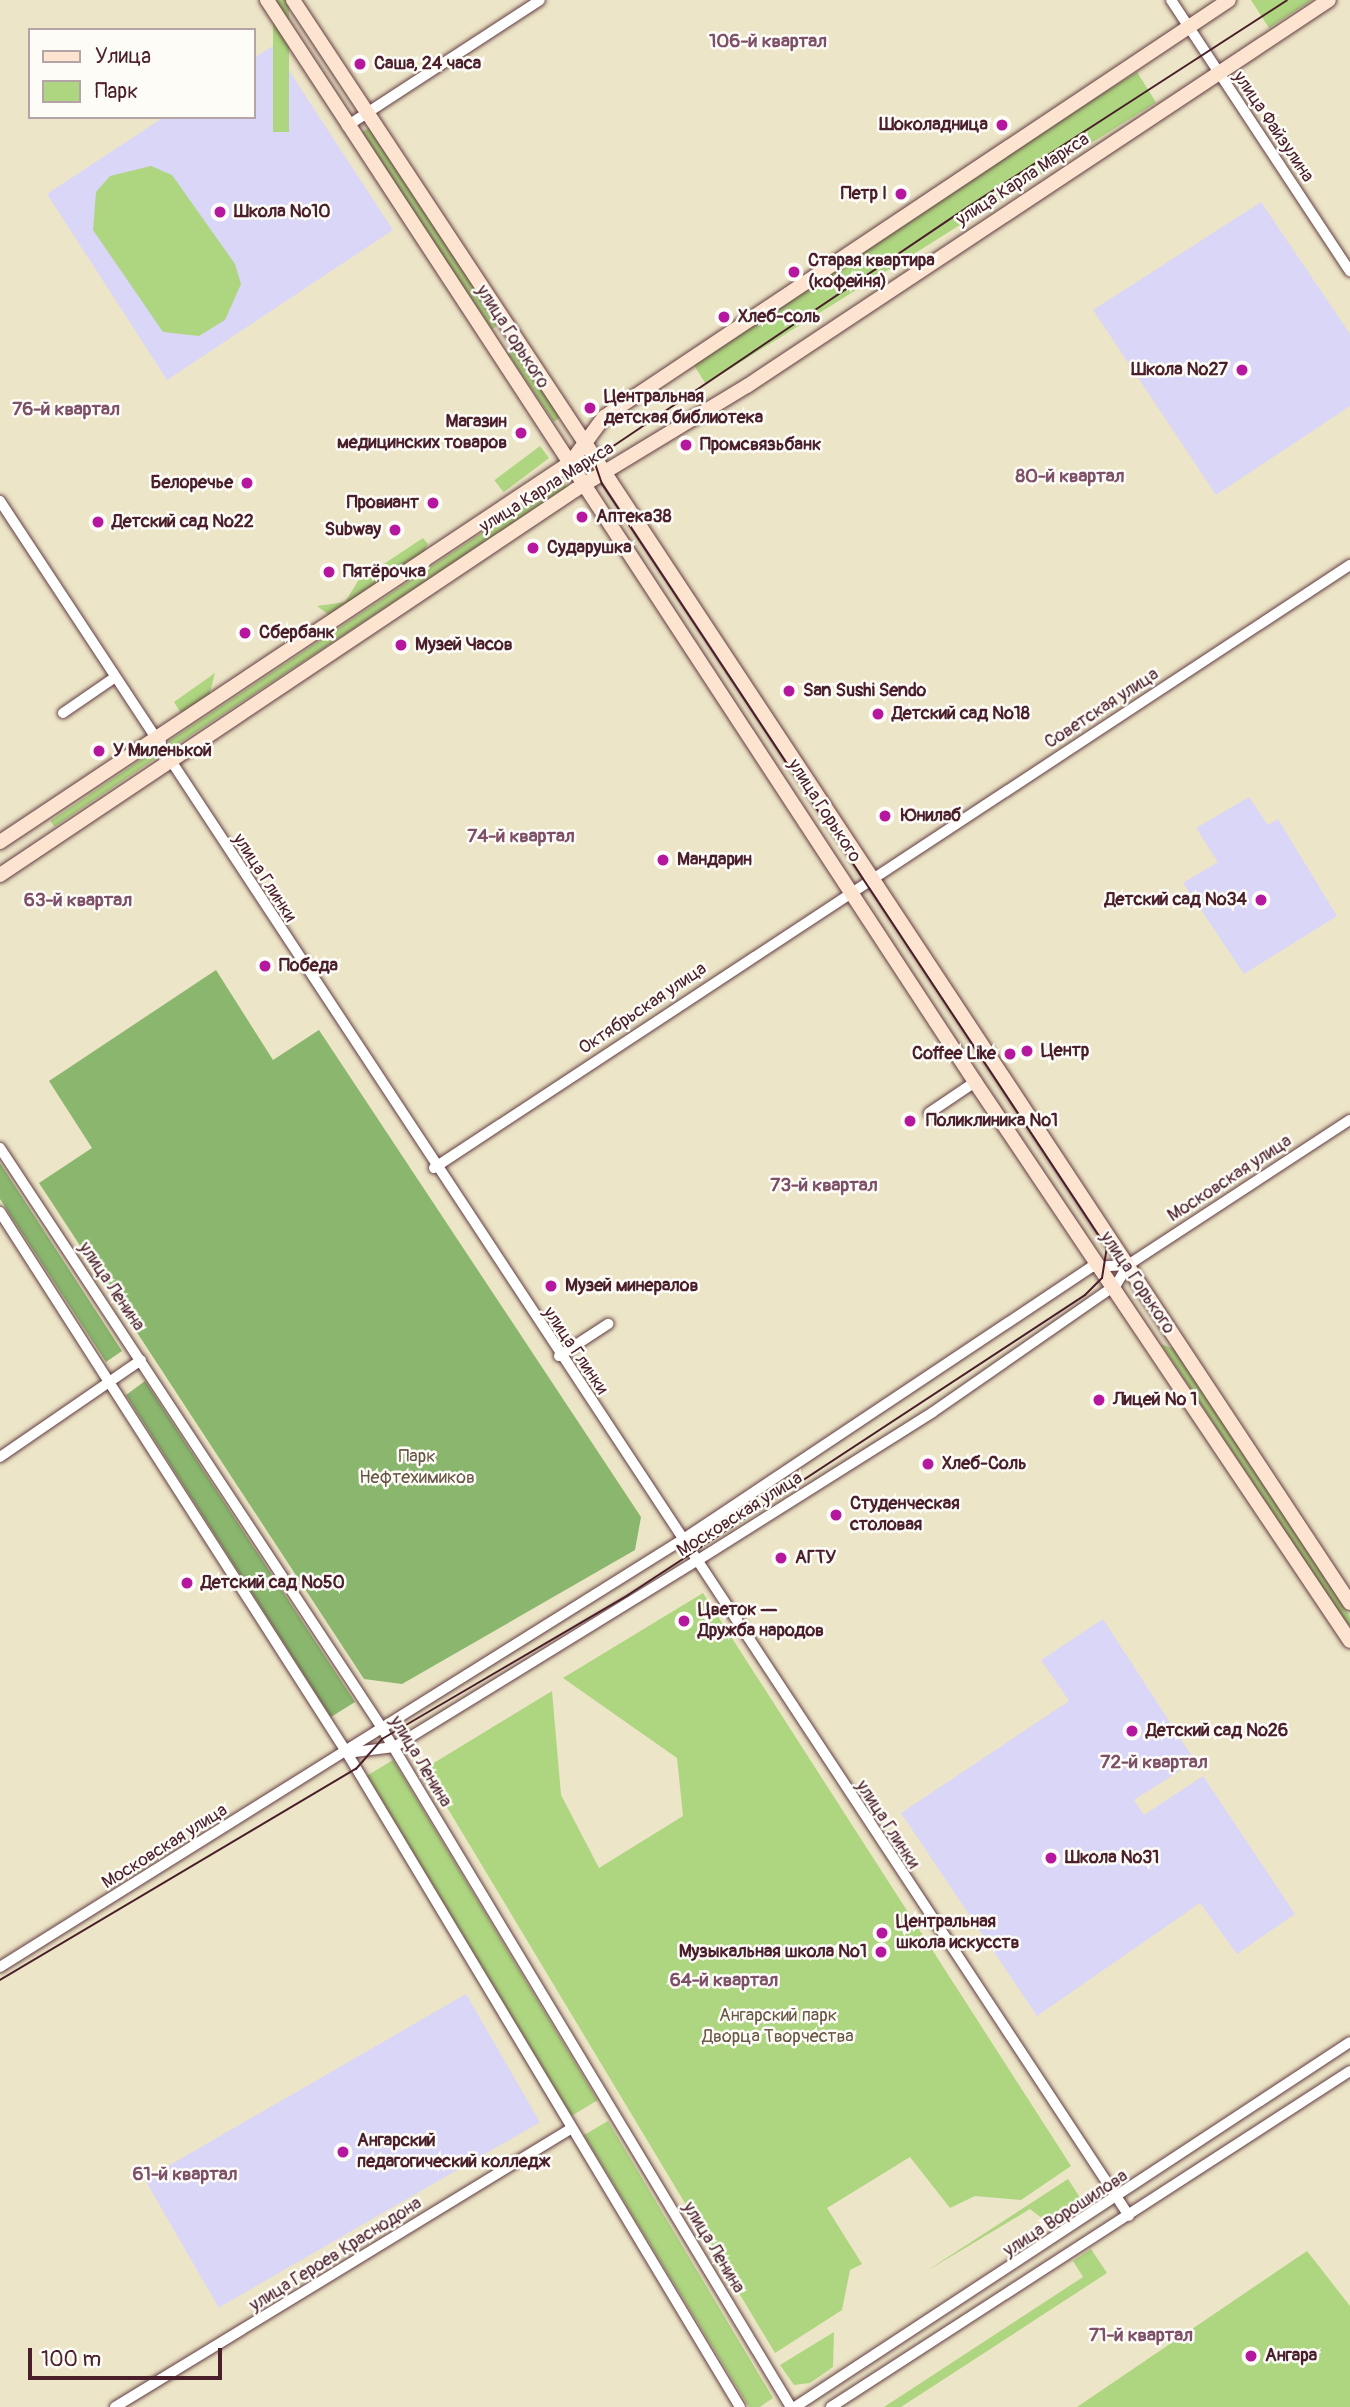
<!DOCTYPE html>
<html>
<head>
<meta charset="utf-8">
<style>
  body { margin:0 }
  #map { position:relative; width:1350px; height:2407px; overflow:hidden; background:#ede5c7; font-family:Pangolin,sans-serif }
  div>[style] { position:absolute }
  .built>* { inset:0; background:#dad6f7; transform-origin:0 0 }
  .green>* { inset:0; background:#aed580; transform-origin:0 0 }
  .forest>* { inset:0; background:#8ab66e }
  .roads { filter:drop-shadow(0 0 2px #623d42) drop-shadow(0 0 2px #623d42) }
  .street>* { height:10px; margin:-5px; padding:0 5px; transform-origin:5px; border-radius:5px; background:#fff }
  .secondary>* { height:14px; margin:-7px; padding:0 7px; transform-origin:7px; border-radius:7px; background:#fde4d1 }
  .tram>* { height:2px; margin:-1px; padding:0 1px; transform-origin:1px; border-radius:1px; background:#4a1f2b }
  .dots>* { width:19px; height:19px; translate:-50% -50%; box-sizing:border-box; border:4px solid #fdfcf7; border-radius:50% }
  span { translate:-50% -50%; white-space:nowrap; text-align:center; line-height:1.15; -webkit-text-stroke:5px #fdfcf7; paint-order:stroke }
  .poi-label { font-size:18px; color:#4a1f2b; font-weight:700 }
  .left { translate:0 -50%; text-align:left }
  .right { translate:-100% -50%; text-align:right }
  .street-label { font-size:18px; color:#4a1f2b }
  .park-label { font-size:18px; color:#685644 }
  .neighbourhood-label { font-size:19px; color:#7d5068; font-weight:700 }
  .legend { position:absolute; left:28px; top:28px; width:228px; height:91px; box-sizing:border-box; background:#fdfcf7; border:2px solid #b5a4a5; margin:0; padding:9px 12px; list-style:none; font-size:21px; color:#4a1f2b }
  .legend li { display:flex; align-items:center; gap:14px; height:35px }
  .legend b { width:35px; border:2px solid #b5a4a5 }
  .scale { position:absolute; left:28px; top:2348px; width:194px; height:32px; box-sizing:border-box; border:4px solid #4a1f2b; border-top:0; padding-left:9px; font-size:21px; line-height:24px; white-space:nowrap; color:#4a1f2b; -webkit-text-stroke:5px #fdfcf7; paint-order:stroke }
</style>
</head>
<body>
<div id="map">
  <div class="built">
    <i style="clip-path:polygon(273px 46px,393px 230px,167px 380px,47px 194px,164px 117px,254px 117px,254px 58px)"></i>
    <i style="clip-path:polygon(1261px 202px,1350px 334px,1350px 406px,1216px 495px,1093px 310px)"></i>
    <i style="clip-path:polygon(1249px 797px,1268px 825px,1278px 819px,1337px 916px,1244px 974px,1183px 883px,1218px 862px,1196px 828px)"></i>
    <i style="clip-path:polygon(1103px 1619px,1195px 1761px,1134px 1800px,1144px 1815px,1203px 1776px,1295px 1914px,1237px 1954px,1200px 1903px,1037px 2016px,901px 1813px,1069px 1701px,1041px 1660px)"></i>
    <i style="left:466px;top:1994px;width:148px;height:371px;rotate:60deg"></i>
  </div>
  <div class="green">
    <i style="left:273px;top:0;width:16px;height:132px"></i>
    <i style="clip-path:polygon(1251px 0,1312px 0,1269px 28px)"></i>
    <i style="left:1137px;top:72px;width:36px;height:531px;rotate:58deg"></i>
    <i style="left:370px;top:127px;width:236px;height:12px;rotate:56deg"></i>
    <i style="clip-path:polygon(151px 166px,172px 175px,235px 264px,241px 284px,225px 320px,199px 336px,163px 332px,93px 230px,96px 192px,110px 176px)"></i>
    <i style="left:518px;top:347px;width:82px;height:12px;rotate:56deg"></i>
    <i style="left:540px;top:446px;width:15px;height:57px;rotate:53deg"></i>
    <i style="clip-path:polygon(563px 479px,567px 488px,173px 747px,169px 741px)"></i>
    <i style="clip-path:polygon(423px 538px,428px 544px,422px 555px,329px 615px,317px 606px,345px 602px,358px 581px)"></i>
    <i style="clip-path:polygon(215px 673px,209px 696px,181px 713px,174px 702px)"></i>
    <i style="left:154px;top:751px;width:7px;height:125px;rotate:56deg"></i>
    <i style="clip-path:polygon(1161px 1344px,1175px 1349px,1350px 1616px,1350px 1629px)"></i>
    <i style="clip-path:polygon(703px 1593px,1071px 2166px,1021px 2200px,975px 2196px,950px 2208px,910px 2157px,827px 2208px,862px 2264px,850px 2270px,842px 2310px,775px 2353px,424px 1769px,552px 1691px,561px 1795px,599px 1868px,683px 1816px,677px 1758px,563px 1678px)"></i>
    <i style="left:393px;top:1760px;width:397px;height:30px;rotate:59deg"></i>
    <i style="clip-path:polygon(608px 2121px,773px 2398px,760px 2407px,749px 2407px,584px 2135px)"></i>
    <i style="clip-path:polygon(1068px 2179px,1084px 2204px,1052px 2226px,1030px 2209px,925px 2272px)"></i>
    <i style="clip-path:polygon(1091px 2249px,1107px 2273px,901px 2407px,884px 2407px,1083px 2277px,1073px 2261px)"></i>
    <i style="clip-path:polygon(1307px 2251px,1350px 2306px,1350px 2407px,1077px 2407px)"></i>
    <i style="clip-path:polygon(834px 2332px,833px 2367px,810px 2383px,794px 2385px,780px 2365px)"></i>
  </div>
  <div class="forest">
    <i style="clip-path:polygon(216px 970px,273px 1060px,319px 1030px,641px 1517px,635px 1550px,402px 1684px,364px 1679px,39px 1183px,92px 1148px,49px 1081px)"></i>
    <i style="clip-path:polygon(0 1163px,122px 1351px,106px 1362px,0 1199px)"></i>
    <i style="clip-path:polygon(145px 1381px,355px 1702px,331px 1717px,126px 1395px)"></i>
  </div>
  <div class="roads">
    <div class="street">
      <i style="left:1171px;top:0;width:325px;rotate:56.6deg"></i>
      <i style="left:347px;top:126px;width:230px;rotate:-33.1deg"></i>
      <i style="left:0;top:501px;width:2053px;rotate:56.64deg"></i>
      <i style="left:63px;top:713px;width:62px;rotate:-34.5deg"></i>
      <i style="left:929px;top:1113px;width:55px;rotate:-34deg"></i>
      <i style="left:0;top:1148px;width:691px;rotate:56.63deg"></i>
      <i style="left:380px;top:1725px;width:796px;rotate:58.93deg"></i>
      <i style="left:434px;top:1168px;width:1097px;rotate:-33.36deg"></i>
      <i style="left:0;top:1212px;width:643px;rotate:57.32deg"></i>
      <i style="left:347px;top:1753px;width:763px;rotate:59deg"></i>
      <i style="left:559px;top:1356px;width:59px;rotate:-33.1deg"></i>
      <i style="left:0;top:1457px;width:171px;rotate:-34.5deg"></i>
      <i style="left:347px;top:1753px;width:47px;rotate:-7.3deg"></i>
      <i style="left:394px;top:1747px;width:353px;rotate:-31.6deg"></i>
      <i style="left:695px;top:1562px;width:281px;rotate:-32.2deg"></i>
      <i style="left:933px;top:1412px;width:223px;rotate:-34.8deg"></i>
      <i style="left:1116px;top:1285px;width:23px;rotate:-59deg"></i>
      <i style="left:1128px;top:1265px;width:265px;rotate:-33.2deg"></i>
      <i style="left:0;top:1967px;width:805px;rotate:-32.05deg"></i>
      <i style="left:682px;top:1540px;width:492px;rotate:-33.7deg"></i>
      <i style="left:1091px;top:1267px;width:37px;rotate:-3deg"></i>
      <i style="left:115px;top:2407px;width:535px;rotate:-31.4deg"></i>
      <i style="left:795px;top:2407px;width:664px;rotate:-33.33deg"></i>
      <i style="left:831px;top:2407px;width:618px;rotate:-32.92deg"></i>
    </div>
    <div class="secondary">
      <i style="left:267px;top:0;width:1293px;rotate:56.8deg"></i>
      <i style="left:975px;top:1082px;width:673px;rotate:56.14deg"></i>
      <i style="left:293px;top:0;width:1920px;rotate:56.6deg"></i>
      <i style="left:0;top:842px;width:686px;rotate:-33.64deg"></i>
      <i style="left:571px;top:462px;width:56px;rotate:-53.7deg"></i>
      <i style="left:604px;top:417px;width:751px;rotate:-33.71deg"></i>
      <i style="left:0;top:875px;width:692px;rotate:-33.8deg"></i>
      <i style="left:575px;top:490px;width:201px;rotate:-31.2deg"></i>
      <i style="left:747px;top:386px;width:698px;rotate:-33.55deg"></i>
    </div>
  </div>
  <div class="tram">
    <i style="left:0;top:1980px;width:414px;rotate:-30.7deg"></i>
    <i style="left:356px;top:1769px;width:40px;rotate:-49deg"></i>
    <i style="left:382px;top:1739px;width:285px;rotate:-30.3deg"></i>
    <i style="left:628px;top:1595px;width:547px;rotate:-33.28deg"></i>
    <i style="left:1085px;top:1295px;width:24px;rotate:-45deg"></i>
    <i style="left:1102px;top:1278px;width:30px;rotate:-81deg"></i>
    <i style="left:1107px;top:1248px;width:916px;rotate:-123.46deg"></i>
    <i style="left:602px;top:484px;width:21px;rotate:-109deg"></i>
    <i style="left:595px;top:464px;width:14px;rotate:-54deg"></i>
    <i style="left:603px;top:453px;width:438px;rotate:-34deg"></i>
    <i style="left:966px;top:208px;width:382px;rotate:-32.9deg"></i>
  </div>
  <div class="dots">
    <i style="left:360px;top:64px;background:#b5179e"></i>
    <i style="left:1002px;top:125px;background:#b5179e"></i>
    <i style="left:901px;top:194px;background:#b5179e"></i>
    <i style="left:220px;top:212px;background:#b5179e"></i>
    <i style="left:794px;top:272px;background:#b5179e"></i>
    <i style="left:724px;top:317px;background:#b5179e"></i>
    <i style="left:1242px;top:370px;background:#b5179e"></i>
    <i style="left:590px;top:408px;background:#b5179e"></i>
    <i style="left:521px;top:433px;background:#b5179e"></i>
    <i style="left:686px;top:445px;background:#b5179e"></i>
    <i style="left:247px;top:483px;background:#b5179e"></i>
    <i style="left:433px;top:503px;background:#b5179e"></i>
    <i style="left:582px;top:517px;background:#b5179e"></i>
    <i style="left:98px;top:522px;background:#b5179e"></i>
    <i style="left:395px;top:530px;background:#b5179e"></i>
    <i style="left:533px;top:548px;background:#b5179e"></i>
    <i style="left:329px;top:572px;background:#b5179e"></i>
    <i style="left:245px;top:633px;background:#b5179e"></i>
    <i style="left:401px;top:645px;background:#b5179e"></i>
    <i style="left:789px;top:691px;background:#b5179e"></i>
    <i style="left:878px;top:714px;background:#b5179e"></i>
    <i style="left:99px;top:751px;background:#b5179e"></i>
    <i style="left:885px;top:816px;background:#b5179e"></i>
    <i style="left:663px;top:860px;background:#b5179e"></i>
    <i style="left:1261px;top:900px;background:#b5179e"></i>
    <i style="left:265px;top:966px;background:#b5179e"></i>
    <i style="left:1027px;top:1051px;background:#b5179e"></i>
    <i style="left:1010px;top:1054px;background:#b5179e"></i>
    <i style="left:910px;top:1121px;background:#b5179e"></i>
    <i style="left:551px;top:1286px;background:#b5179e"></i>
    <i style="left:1099px;top:1400px;background:#b5179e"></i>
    <i style="left:928px;top:1464px;background:#b5179e"></i>
    <i style="left:836px;top:1515px;background:#b5179e"></i>
    <i style="left:781px;top:1558px;background:#b5179e"></i>
    <i style="left:187px;top:1583px;background:#b5179e"></i>
    <i style="left:684px;top:1621px;background:#b5179e"></i>
    <i style="left:1132px;top:1731px;background:#b5179e"></i>
    <i style="left:1051px;top:1858px;background:#b5179e"></i>
    <i style="left:882px;top:1933px;background:#b5179e"></i>
    <i style="left:881px;top:1952px;background:#b5179e"></i>
    <i style="left:343px;top:2152px;background:#b5179e"></i>
    <i style="left:1251px;top:2356px;background:#b5179e"></i>
  </div>
  <div class="poi-label">
    <span class="left" style="left:374px;top:64px">Саша, 24 часа</span>
    <span class="right" style="left:988px;top:125px">Шоколадница</span>
    <span class="right" style="left:887px;top:194px">Петр I</span>
    <span class="left" style="left:234px;top:212px">Школа №10</span>
    <span class="left" style="left:808px;top:272px">Старая квартира<br>(кофейня)</span>
    <span class="left" style="left:738px;top:317px">Хлеб-соль</span>
    <span class="right" style="left:1228px;top:370px">Школа №27</span>
    <span class="left" style="left:604px;top:408px">Центральная<br>детская библиотека</span>
    <span class="right" style="left:507px;top:433px">Магазин<br>медицинских товаров</span>
    <span class="left" style="left:700px;top:445px">Промсвязьбанк</span>
    <span class="right" style="left:233px;top:483px">Белоречье</span>
    <span class="right" style="left:419px;top:503px">Провиант</span>
    <span class="left" style="left:596px;top:517px">Аптека38</span>
    <span class="left" style="left:112px;top:522px">Детский сад №22</span>
    <span class="right" style="left:381px;top:530px">Subway</span>
    <span class="left" style="left:547px;top:548px">Сударушка</span>
    <span class="left" style="left:343px;top:572px">Пятёрочка</span>
    <span class="left" style="left:259px;top:633px">Сбербанк</span>
    <span class="left" style="left:415px;top:645px">Музей Часов</span>
    <span class="left" style="left:803px;top:691px">San Sushi Sendo</span>
    <span class="left" style="left:892px;top:714px">Детский сад №18</span>
    <span class="left" style="left:113px;top:751px">У Миленькой</span>
    <span class="left" style="left:901px;top:816px">Юнилаб</span>
    <span class="left" style="left:677px;top:860px">Мандарин</span>
    <span class="right" style="left:1247px;top:900px">Детский сад №34</span>
    <span class="left" style="left:279px;top:966px">Победа</span>
    <span class="left" style="left:1041px;top:1051px">Центр</span>
    <span class="right" style="left:996px;top:1054px">Coffee Like</span>
    <span class="left" style="left:926px;top:1121px">Поликлиника №1</span>
    <span class="left" style="left:565px;top:1286px">Музей минералов</span>
    <span class="left" style="left:1113px;top:1400px">Лицей № 1</span>
    <span class="left" style="left:942px;top:1464px">Хлеб-Соль</span>
    <span class="left" style="left:850px;top:1515px">Студенческая<br>столовая</span>
    <span class="left" style="left:795px;top:1558px">АГТУ</span>
    <span class="left" style="left:201px;top:1583px">Детский сад №50</span>
    <span class="left" style="left:698px;top:1621px">Цветок —<br>Дружба народов</span>
    <span class="left" style="left:1146px;top:1731px">Детский сад №26</span>
    <span class="left" style="left:1065px;top:1858px">Школа №31</span>
    <span class="left" style="left:896px;top:1933px">Центральная<br>школа искусств</span>
    <span class="right" style="left:867px;top:1952px">Музыкальная школа №1</span>
    <span class="left" style="left:357px;top:2152px">Ангарский<br>педагогический колледж</span>
    <span class="left" style="left:1265px;top:2356px">Ангара</span>
  </div>
  <div class="street-label">
    <span style="left:1273px;top:127px;rotate:56deg">улица Файзулина</span>
    <span style="left:1023px;top:180px;rotate:-33deg">улица Карла Маркса</span>
    <span style="left:512px;top:337px;rotate:57deg">улица Горького</span>
    <span style="left:547px;top:488px;rotate:-32deg">улица Карла Маркса</span>
    <span style="left:1102px;top:709px;rotate:-33deg">Советская улица</span>
    <span style="left:824px;top:811px;rotate:57deg">улица Горького</span>
    <span style="left:264px;top:878px;rotate:57deg">улица Глинки</span>
    <span style="left:643px;top:1009px;rotate:-34deg">Октябрьская улица</span>
    <span style="left:1230px;top:1179px;rotate:-33deg">Московская улица</span>
    <span style="left:1137px;top:1283px;rotate:56deg">улица Горького</span>
    <span style="left:111px;top:1287px;rotate:56deg">улица Ленина</span>
    <span style="left:575px;top:1351px;rotate:56deg">улица Глинки</span>
    <span style="left:740px;top:1515px;rotate:-32deg">Московская улица</span>
    <span style="left:420px;top:1762px;rotate:59deg">улица Ленина</span>
    <span style="left:887px;top:1825px;rotate:57deg">улица Глинки</span>
    <span style="left:165px;top:1847px;rotate:-32deg">Московская улица</span>
    <span style="left:1066px;top:2214px;rotate:-33deg">улица Ворошилова</span>
    <span style="left:713px;top:2248px;rotate:59deg">улица Ленина</span>
    <span style="left:336px;top:2255px;rotate:-32deg">улица Героев Краснодона</span>
  </div>
  <div class="park-label">
    <span style="left:417px;top:1468px">Парк<br>Нефтехимиков</span>
    <span style="left:778px;top:2027px">Ангарский парк<br>Дворца Творчества</span>
  </div>
  <div class="neighbourhood-label">
    <span style="left:768px;top:42px">106-й квартал</span>
    <span style="left:66px;top:410px">76-й квартал</span>
    <span style="left:1070px;top:477px">80-й квартал</span>
    <span style="left:521px;top:837px">74-й квартал</span>
    <span style="left:78px;top:901px">63-й квартал</span>
    <span style="left:824px;top:1186px">73-й квартал</span>
    <span style="left:1154px;top:1763px">72-й квартал</span>
    <span style="left:724px;top:1981px">64-й квартал</span>
    <span style="left:185px;top:2175px">61-й квартал</span>
    <span style="left:1141px;top:2336px">71-й квартал</span>
  </div>
  <ul class="legend">
  <li><b style="height:9px;background:#fde4d1"></b>Улица</li>
  <li><b style="height:19px;background:#aed580"></b>Парк</li>
  </ul>
  <div class="scale">100 m</div>
</div>
</body>
</html>
